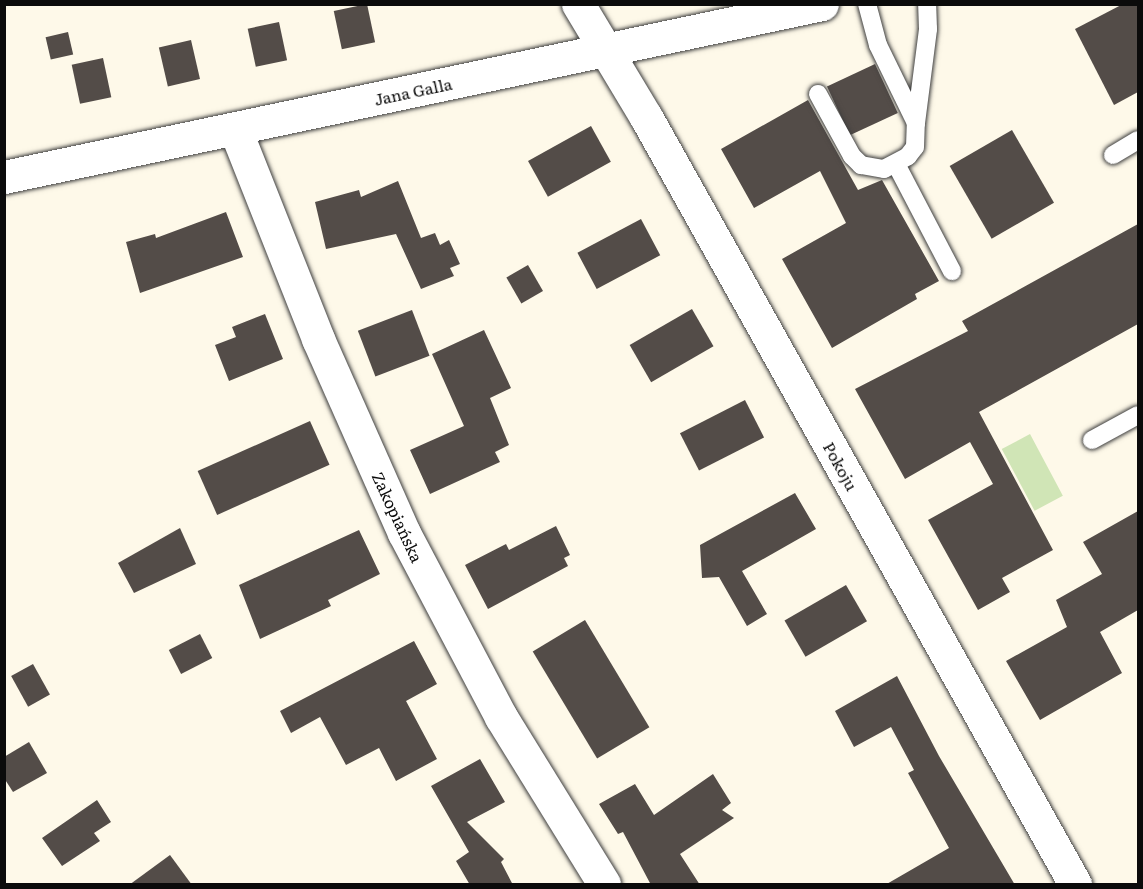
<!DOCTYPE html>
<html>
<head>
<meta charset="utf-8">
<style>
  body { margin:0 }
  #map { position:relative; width:1143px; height:889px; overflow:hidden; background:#fef9e9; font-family:Literata,serif }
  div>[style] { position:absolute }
  .green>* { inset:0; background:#d0e5b6; transform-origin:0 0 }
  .building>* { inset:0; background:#534c48; transform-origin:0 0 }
  .roads { filter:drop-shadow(0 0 2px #3e3e3e) drop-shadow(0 0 2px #3e3e3e) }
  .service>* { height:18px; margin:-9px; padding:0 9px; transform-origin:9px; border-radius:9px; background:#fff }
  .minor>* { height:33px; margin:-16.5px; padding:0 16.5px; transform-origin:16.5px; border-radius:16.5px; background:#fff }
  span { translate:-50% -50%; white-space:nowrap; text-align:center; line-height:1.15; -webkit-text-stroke:6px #fff; paint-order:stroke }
  .street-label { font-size:16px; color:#0b0b0b }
  .frame { position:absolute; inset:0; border:6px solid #0b0b0b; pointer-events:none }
</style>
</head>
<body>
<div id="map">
  <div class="green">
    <i style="left:1030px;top:434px;width:70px;height:32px;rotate:62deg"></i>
  </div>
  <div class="building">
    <i style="left:367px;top:4px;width:39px;height:34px;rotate:78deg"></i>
    <i style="clip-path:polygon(1123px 4px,1138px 4px,1138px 92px,1114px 105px,1075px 29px)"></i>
    <i style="left:279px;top:22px;width:39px;height:32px;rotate:78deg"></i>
    <i style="left:68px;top:32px;width:23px;height:23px;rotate:77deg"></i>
    <i style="left:191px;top:40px;width:40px;height:33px;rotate:77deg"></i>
    <i style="left:103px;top:58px;width:40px;height:32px;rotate:78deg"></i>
    <i style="left:875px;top:64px;width:54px;height:53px;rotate:65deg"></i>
    <i style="clip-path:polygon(808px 100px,858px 190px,882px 180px,939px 281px,915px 294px,917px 299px,832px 348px,782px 259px,846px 223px,820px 171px,754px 208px,721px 149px)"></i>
    <i style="left:591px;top:126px;width:41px;height:72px;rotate:61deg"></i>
    <i style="left:1012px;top:130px;width:84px;height:72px;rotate:60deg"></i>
    <i style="clip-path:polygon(398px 181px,421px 238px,435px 233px,440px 245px,449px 240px,460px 264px,450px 268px,454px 276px,421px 289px,396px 234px,326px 249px,315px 202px,359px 190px,361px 197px)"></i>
    <i style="clip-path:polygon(226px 212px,243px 257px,140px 293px,126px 242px,155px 234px,156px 238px)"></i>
    <i style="left:641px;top:219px;width:41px;height:72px;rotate:62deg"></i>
    <i style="clip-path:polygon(1138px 224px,1138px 324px,979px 412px,1053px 550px,1002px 578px,1010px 592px,978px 610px,928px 520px,993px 484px,970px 442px,905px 479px,855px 389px,968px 331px,962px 321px)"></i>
    <i style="left:528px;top:265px;width:30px;height:25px;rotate:60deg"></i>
    <i style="left:692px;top:309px;width:43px;height:72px;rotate:60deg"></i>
    <i style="left:412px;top:310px;width:49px;height:58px;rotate:69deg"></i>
    <i style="clip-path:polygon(265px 314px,283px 359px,229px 381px,215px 345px,236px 337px,232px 327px)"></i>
    <i style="clip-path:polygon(484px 330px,511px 388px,490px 398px,509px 445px,495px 452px,500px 462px,430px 494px,410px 450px,464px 426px,432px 354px)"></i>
    <i style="left:745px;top:400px;width:42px;height:73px;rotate:63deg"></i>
    <i style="left:310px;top:421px;width:48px;height:123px;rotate:66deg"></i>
    <i style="clip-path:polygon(795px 493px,816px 529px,742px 571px,767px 614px,747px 626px,719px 577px,702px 578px,700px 545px)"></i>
    <i style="clip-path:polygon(1138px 511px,1138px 610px,1100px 632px,1122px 673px,1040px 720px,1006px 661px,1067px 627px,1056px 600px,1102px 574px,1083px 542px)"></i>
    <i style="clip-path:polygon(556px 526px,570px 555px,564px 558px,568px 566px,488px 609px,465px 565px,506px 544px,509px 550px)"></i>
    <i style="clip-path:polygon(180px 528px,196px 564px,134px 593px,118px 563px)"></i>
    <i style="clip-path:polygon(359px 530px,380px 574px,328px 600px,331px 606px,260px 639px,239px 585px)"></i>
    <i style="left:846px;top:585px;width:42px;height:71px;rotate:60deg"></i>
    <i style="left:585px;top:620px;width:125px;height:61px;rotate:59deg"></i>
    <i style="left:200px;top:634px;width:27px;height:35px;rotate:63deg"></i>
    <i style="clip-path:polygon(414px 641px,437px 684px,406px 701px,437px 759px,396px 781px,379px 748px,346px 765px,320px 717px,291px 733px,280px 711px)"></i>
    <i style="left:33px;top:664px;width:35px;height:25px;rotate:61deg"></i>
    <i style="clip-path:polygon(897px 676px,939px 756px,1015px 885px,885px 885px,949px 848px,908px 773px,914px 770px,891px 727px,854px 747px,835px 711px)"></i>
    <i style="clip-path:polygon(29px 742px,47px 773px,13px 792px,4px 778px,4px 757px)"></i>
    <i style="clip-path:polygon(480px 759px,505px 802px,467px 822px,504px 859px,501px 862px,513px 885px,470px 885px,456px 861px,469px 852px,431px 786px)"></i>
    <i style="clip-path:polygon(713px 774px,731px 803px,722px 810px,734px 818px,680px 854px,700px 885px,651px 885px,623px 832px,618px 834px,599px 804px,635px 784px,654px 815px)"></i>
    <i style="clip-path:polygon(97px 800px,111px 822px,94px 833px,100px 841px,62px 866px,42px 838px)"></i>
    <i style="clip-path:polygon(170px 855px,192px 885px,129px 885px)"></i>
  </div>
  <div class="roads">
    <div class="service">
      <i style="left:818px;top:94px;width:71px;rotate:61.3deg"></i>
      <i style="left:852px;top:156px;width:13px;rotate:45deg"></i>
      <i style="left:861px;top:165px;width:23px;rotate:10deg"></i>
      <i style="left:884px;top:169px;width:27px;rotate:-28deg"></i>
      <i style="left:908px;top:156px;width:11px;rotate:-52deg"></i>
      <i style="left:915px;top:147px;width:24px;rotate:-88deg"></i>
      <i style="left:916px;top:123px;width:87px;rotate:-116deg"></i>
      <i style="left:878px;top:45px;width:42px;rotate:-105deg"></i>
      <i style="left:916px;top:123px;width:95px;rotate:-82.7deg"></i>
      <i style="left:928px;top:29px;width:25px;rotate:-92deg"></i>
      <i style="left:1113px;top:155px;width:29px;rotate:-31deg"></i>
      <i style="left:896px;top:164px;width:121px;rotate:62.4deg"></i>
      <i style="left:1092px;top:440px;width:52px;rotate:-28.5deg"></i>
    </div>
    <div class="minor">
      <i style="left:578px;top:4px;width:132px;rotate:59deg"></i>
      <i style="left:646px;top:117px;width:879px;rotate:60.78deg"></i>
      <i style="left:235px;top:129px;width:226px;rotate:68.4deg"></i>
      <i style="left:318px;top:339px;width:212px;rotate:66.1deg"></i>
      <i style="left:404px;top:533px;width:208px;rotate:62.2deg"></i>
      <i style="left:501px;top:717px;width:196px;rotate:58.3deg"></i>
      <i style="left:4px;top:177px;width:836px;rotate:-11.94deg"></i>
    </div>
  </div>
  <div class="street-label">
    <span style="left:413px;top:91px;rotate:-12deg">Jana Galla</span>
    <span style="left:841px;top:466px;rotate:61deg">Pokoju</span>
    <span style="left:398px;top:517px;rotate:65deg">Zakopiańska</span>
  </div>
  <div class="frame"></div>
</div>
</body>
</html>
